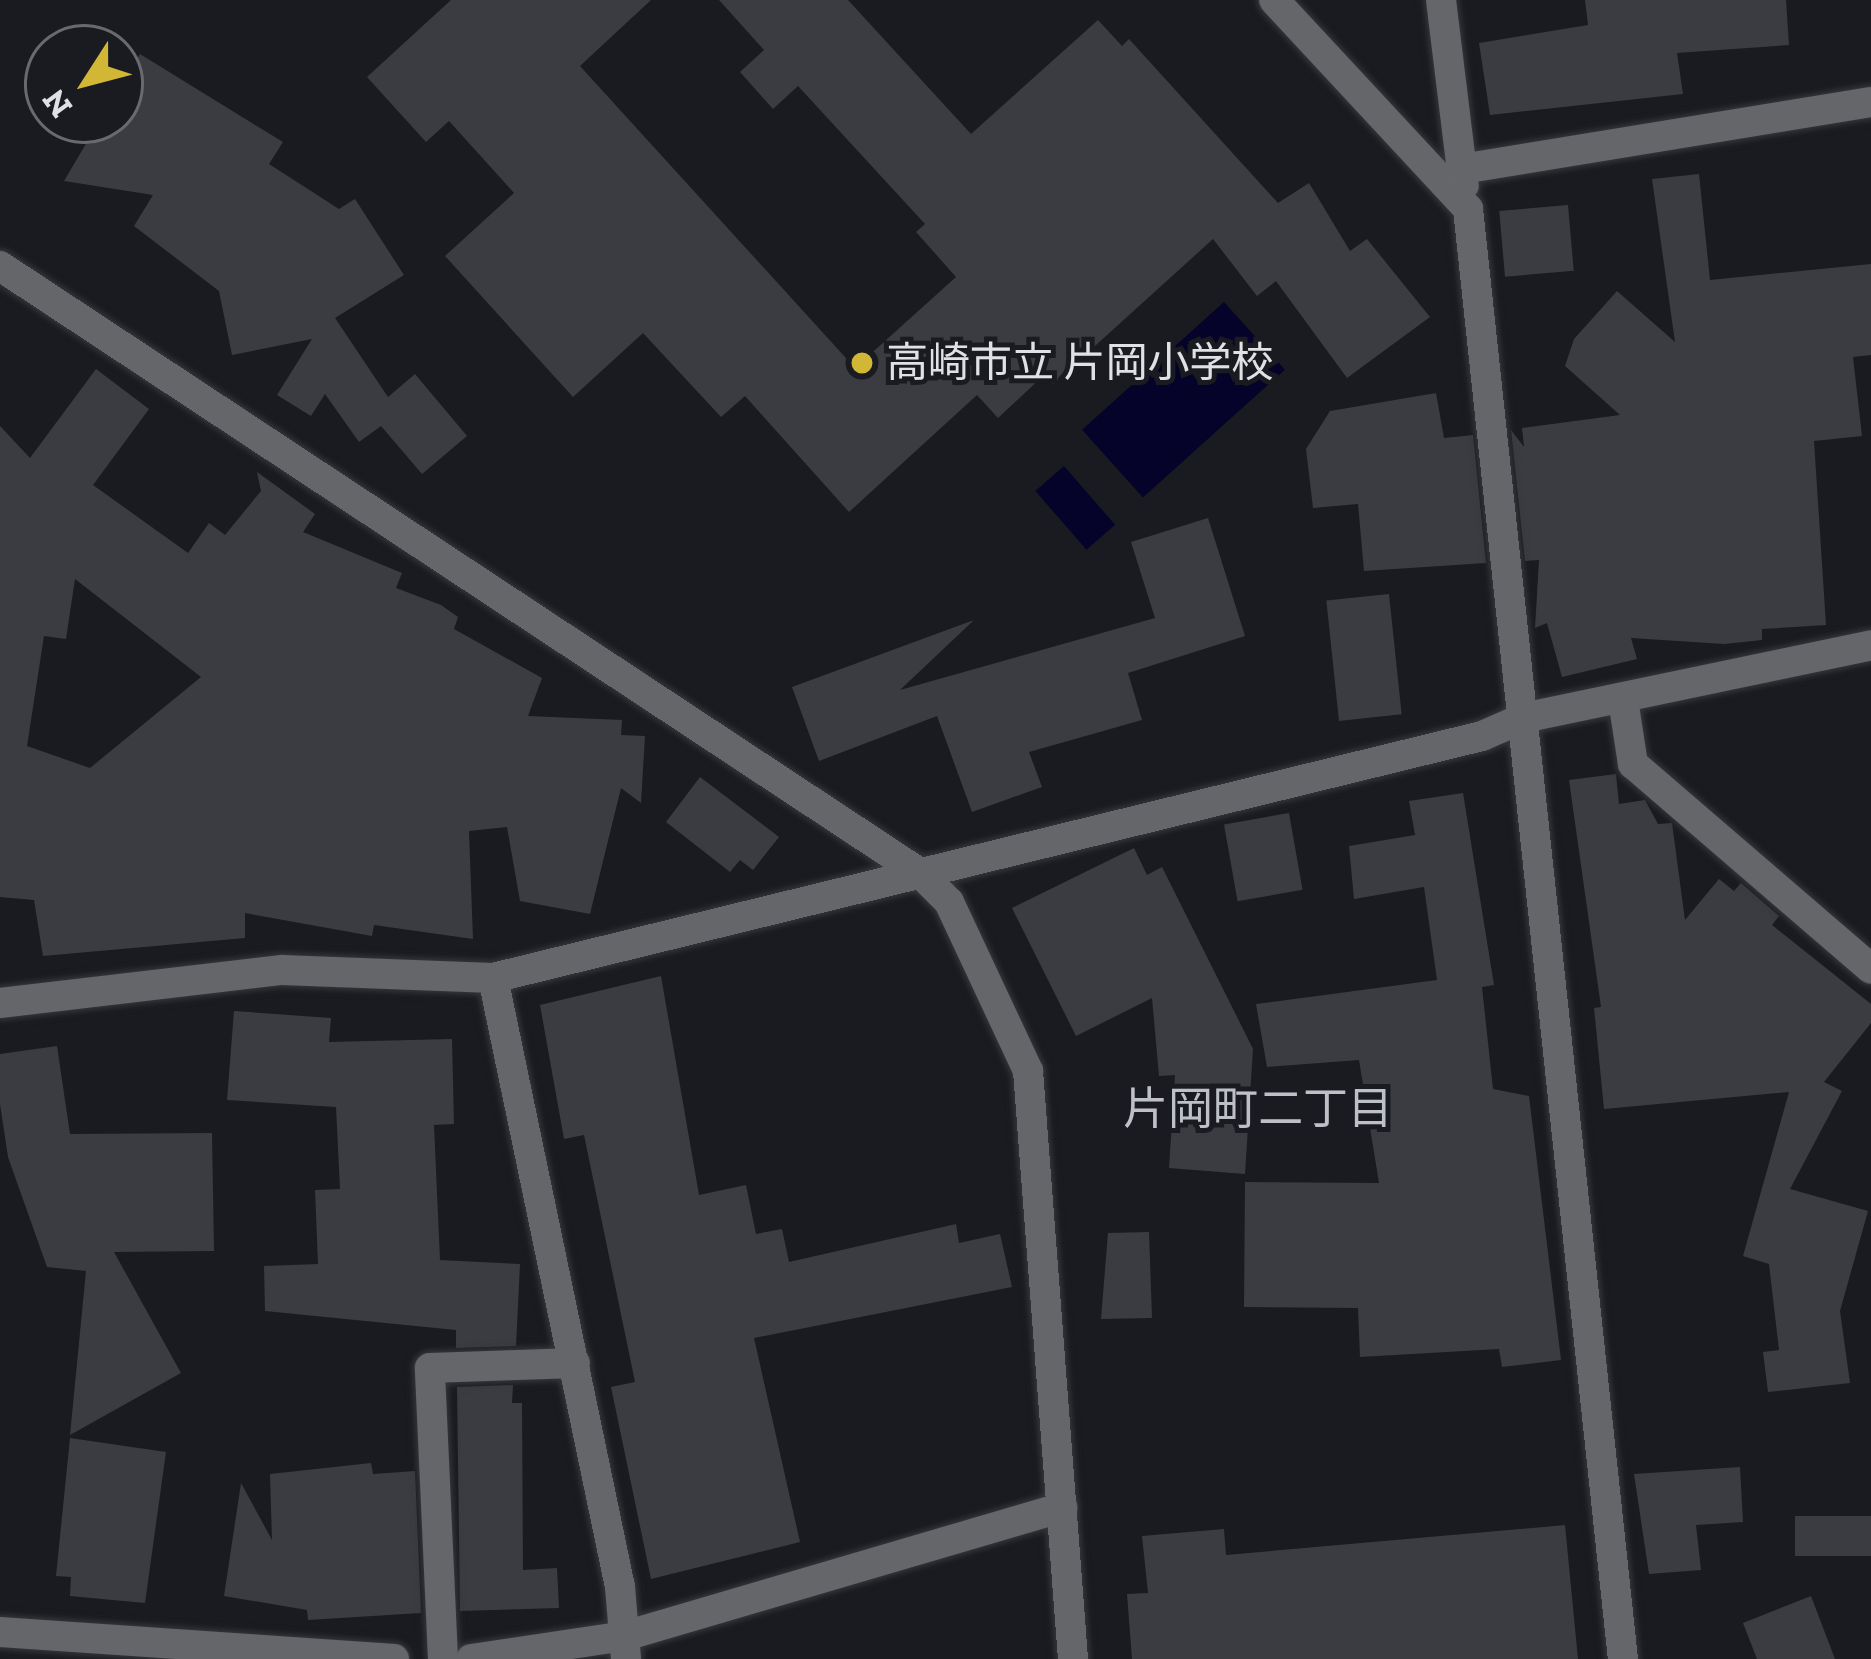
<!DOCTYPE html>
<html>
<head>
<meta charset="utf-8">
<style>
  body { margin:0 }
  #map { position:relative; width:1871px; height:1659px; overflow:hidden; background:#1a1b20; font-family:"Zilla Slab","Noto Sans JP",serif }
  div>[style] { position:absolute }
  .water>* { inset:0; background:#06032b; transform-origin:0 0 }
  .building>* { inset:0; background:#3a3c41; transform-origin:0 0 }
  .roads { filter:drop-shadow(0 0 3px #36373c) drop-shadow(0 0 3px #36373c) }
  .minor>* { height:30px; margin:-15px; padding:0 15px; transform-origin:15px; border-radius:15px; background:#656669 }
  .dots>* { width:33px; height:33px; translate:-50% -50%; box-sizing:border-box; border:6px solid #1a1b20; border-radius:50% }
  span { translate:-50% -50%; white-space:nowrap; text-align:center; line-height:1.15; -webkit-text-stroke:10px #1a1b20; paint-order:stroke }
  .poi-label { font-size:42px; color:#e0e1e5 }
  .left { translate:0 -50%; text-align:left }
  .neighbourhood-label { font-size:45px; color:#bec0c7 }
  .north { position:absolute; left:24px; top:24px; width:120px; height:120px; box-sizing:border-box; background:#1a1b20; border:3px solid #696a6f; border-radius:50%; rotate:234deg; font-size:33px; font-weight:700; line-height:48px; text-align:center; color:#e0e1e5 }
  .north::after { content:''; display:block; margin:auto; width:42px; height:54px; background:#d2b736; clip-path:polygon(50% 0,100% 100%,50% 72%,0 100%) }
</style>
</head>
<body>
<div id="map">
  <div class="water">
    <i style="left:1224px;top:302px;width:91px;height:191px;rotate:48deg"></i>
    <i style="left:1064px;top:466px;width:78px;height:38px;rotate:49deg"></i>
  </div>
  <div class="building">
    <i style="clip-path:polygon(451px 0,651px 0,580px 66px,855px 368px,956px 277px,916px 232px,925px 224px,798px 86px,773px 109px,740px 72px,764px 50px,719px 0,848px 0,971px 134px,1098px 20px,1122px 46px,1129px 39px,1278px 203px,1309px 183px,1350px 251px,1367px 239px,1430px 317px,1347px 378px,1276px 281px,1257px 296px,1213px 239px,1053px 384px,1044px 375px,998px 418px,977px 395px,849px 512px,745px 396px,721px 417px,643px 333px,573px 397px,445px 256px,514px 193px,449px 121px,426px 142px,367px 77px)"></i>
    <i style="clip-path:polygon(1585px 0,1786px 0,1789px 45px,1677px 53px,1683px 94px,1490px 115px,1479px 43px,1588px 25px)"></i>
    <i style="clip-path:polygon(140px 54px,283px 142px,269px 164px,339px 209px,355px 199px,404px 275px,335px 318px,388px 397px,415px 374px,467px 436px,422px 474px,381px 426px,359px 442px,325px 394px,311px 416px,277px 395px,312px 339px,232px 355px,219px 291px,134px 226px,153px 195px,64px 181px,100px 120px,120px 120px,120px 87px)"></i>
    <i style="clip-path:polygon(1699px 174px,1710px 280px,1871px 264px,1871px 355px,1853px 357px,1862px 436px,1814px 441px,1826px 625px,1762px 629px,1762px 640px,1724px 644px,1631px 638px,1637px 659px,1562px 677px,1547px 623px,1535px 628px,1539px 560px,1525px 561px,1511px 430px,1524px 447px,1522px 428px,1620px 415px,1565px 366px,1574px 339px,1617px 291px,1675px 342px,1652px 179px)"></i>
    <i style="left:1568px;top:205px;width:66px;height:69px;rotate:85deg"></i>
    <i style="clip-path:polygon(evenodd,96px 369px,149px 409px,93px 485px,188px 553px,209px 523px,225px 535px,261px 491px,257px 472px,315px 514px,303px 532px,402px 573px,396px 588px,441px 605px,458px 617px,454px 629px,542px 678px,528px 716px,622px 720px,621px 735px,645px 736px,641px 803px,621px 788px,590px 914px,520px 901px,507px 827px,469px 831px,473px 939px,374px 925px,372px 936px,245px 913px,245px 938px,43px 956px,34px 900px,0 897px,0 426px,30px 458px,96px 369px,75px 579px,201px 677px,90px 768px,27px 746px,44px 636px,66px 639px,75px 579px)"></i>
    <i style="clip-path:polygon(1436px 393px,1444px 438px,1473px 435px,1486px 563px,1364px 571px,1358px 504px,1313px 508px,1306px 449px,1330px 411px)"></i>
    <i style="clip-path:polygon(1208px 518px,1245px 636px,1128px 673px,1142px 720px,1029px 752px,1042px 787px,972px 812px,937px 716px,819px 761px,792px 687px,974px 620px,900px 690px,1155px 618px,1131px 542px)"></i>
    <i style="left:1389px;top:594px;width:121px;height:63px;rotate:84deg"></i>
    <i style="clip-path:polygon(1616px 774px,1619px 804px,1645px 800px,1658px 824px,1672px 823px,1685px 920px,1719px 879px,1734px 891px,1741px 883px,1779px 916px,1772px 925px,1871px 1004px,1871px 1023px,1824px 1082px,1842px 1091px,1790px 1189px,1868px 1211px,1840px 1311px,1850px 1383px,1768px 1392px,1763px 1352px,1779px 1350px,1769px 1264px,1743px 1256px,1789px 1092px,1604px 1109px,1594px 1008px,1601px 1007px,1569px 780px)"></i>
    <i style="clip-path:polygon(700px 777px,779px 837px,753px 870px,740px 860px,730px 872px,666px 822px)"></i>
    <i style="clip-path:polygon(1463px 793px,1494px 985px,1482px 987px,1493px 1089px,1529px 1096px,1561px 1360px,1502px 1367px,1499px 1349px,1360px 1357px,1358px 1308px,1244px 1307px,1245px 1182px,1379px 1183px,1359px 1060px,1267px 1067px,1256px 1004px,1437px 980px,1424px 887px,1354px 899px,1349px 846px,1415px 835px,1409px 801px)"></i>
    <i style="left:1289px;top:813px;width:78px;height:66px;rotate:80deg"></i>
    <i style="clip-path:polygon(1134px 848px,1147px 875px,1162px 867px,1253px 1049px,1245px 1174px,1169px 1168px,1175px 1075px,1159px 1076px,1152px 998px,1076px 1036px,1012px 908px)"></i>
    <i style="clip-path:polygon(661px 976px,699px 1195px,746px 1185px,756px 1234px,782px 1229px,789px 1262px,956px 1224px,959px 1243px,1000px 1234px,1012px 1287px,754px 1338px,800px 1542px,651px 1579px,611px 1387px,635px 1382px,584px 1135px,564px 1139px,540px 1005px)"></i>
    <i style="clip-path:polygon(234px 1011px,331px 1018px,329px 1042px,452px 1039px,454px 1124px,434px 1125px,440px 1260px,520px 1264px,516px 1346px,456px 1348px,456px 1330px,265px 1311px,264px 1266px,318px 1264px,315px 1190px,340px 1189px,336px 1107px,227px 1100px)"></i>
    <i style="clip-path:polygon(57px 1046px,70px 1134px,212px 1133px,214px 1251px,114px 1252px,181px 1373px,70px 1435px,86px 1271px,47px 1267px,8px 1157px,0 1104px,0 1054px)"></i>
    <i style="clip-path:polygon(1149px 1232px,1152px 1318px,1101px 1319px,1108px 1233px)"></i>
    <i style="clip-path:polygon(513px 1385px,512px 1403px,522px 1403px,523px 1570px,557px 1568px,559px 1608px,460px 1611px,457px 1387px)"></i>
    <i style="clip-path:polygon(70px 1438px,166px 1452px,145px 1603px,70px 1596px,71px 1577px,56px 1576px)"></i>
    <i style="clip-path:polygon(371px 1463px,373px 1474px,415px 1471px,421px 1613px,308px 1620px,307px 1610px,224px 1596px,241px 1483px,272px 1540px,270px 1474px)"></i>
    <i style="clip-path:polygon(1740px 1467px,1743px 1522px,1696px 1525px,1701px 1570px,1649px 1574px,1634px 1474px)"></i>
    <i style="left:1871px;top:1516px;width:40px;height:76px;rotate:90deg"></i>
    <i style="clip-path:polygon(1565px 1525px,1578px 1659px,1132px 1659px,1127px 1594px,1148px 1593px,1142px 1536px,1224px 1529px,1226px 1555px)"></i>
    <i style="clip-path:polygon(1811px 1596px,1835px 1659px,1757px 1659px,1743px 1623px)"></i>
  </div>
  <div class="roads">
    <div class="minor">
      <i style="left:1274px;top:0;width:285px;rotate:47.1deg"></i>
      <i style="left:1468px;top:209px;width:1458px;rotate:83.9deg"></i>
      <i style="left:1441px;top:0;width:187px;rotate:83deg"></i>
      <i style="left:1462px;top:169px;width:414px;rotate:-9.3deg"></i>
      <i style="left:0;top:266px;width:1102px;rotate:33.42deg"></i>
      <i style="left:920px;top:873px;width:41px;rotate:45deg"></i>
      <i style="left:949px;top:902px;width:187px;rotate:64.9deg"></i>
      <i style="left:1028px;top:1071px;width:590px;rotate:85.62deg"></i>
      <i style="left:1623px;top:699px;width:66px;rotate:81.3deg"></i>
      <i style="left:1633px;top:764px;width:314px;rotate:40.7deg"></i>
      <i style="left:493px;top:978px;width:622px;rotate:78.22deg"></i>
      <i style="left:620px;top:1587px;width:72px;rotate:85.2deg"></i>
      <i style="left:0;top:1003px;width:284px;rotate:-6.7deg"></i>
      <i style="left:282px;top:970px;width:211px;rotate:2.2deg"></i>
      <i style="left:493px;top:978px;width:1018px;rotate:-13.75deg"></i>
      <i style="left:1482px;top:736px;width:45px;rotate:-23.7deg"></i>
      <i style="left:1523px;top:718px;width:356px;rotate:-11.8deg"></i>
      <i style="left:0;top:1632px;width:395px;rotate:3.9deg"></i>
      <i style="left:443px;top:1659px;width:291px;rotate:-92.6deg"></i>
      <i style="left:430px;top:1368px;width:145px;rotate:-2deg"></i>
      <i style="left:471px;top:1659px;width:156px;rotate:-8.5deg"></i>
      <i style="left:625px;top:1636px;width:456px;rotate:-16.4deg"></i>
    </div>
  </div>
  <div class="dots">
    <i style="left:862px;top:363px;background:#d2b736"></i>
  </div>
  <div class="poi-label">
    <span class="left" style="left:886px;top:363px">高崎市立 片岡小学校</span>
  </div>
  <div class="neighbourhood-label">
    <span style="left:1258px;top:1110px">片岡町二丁目</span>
  </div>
  <div class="north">N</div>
</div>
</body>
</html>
